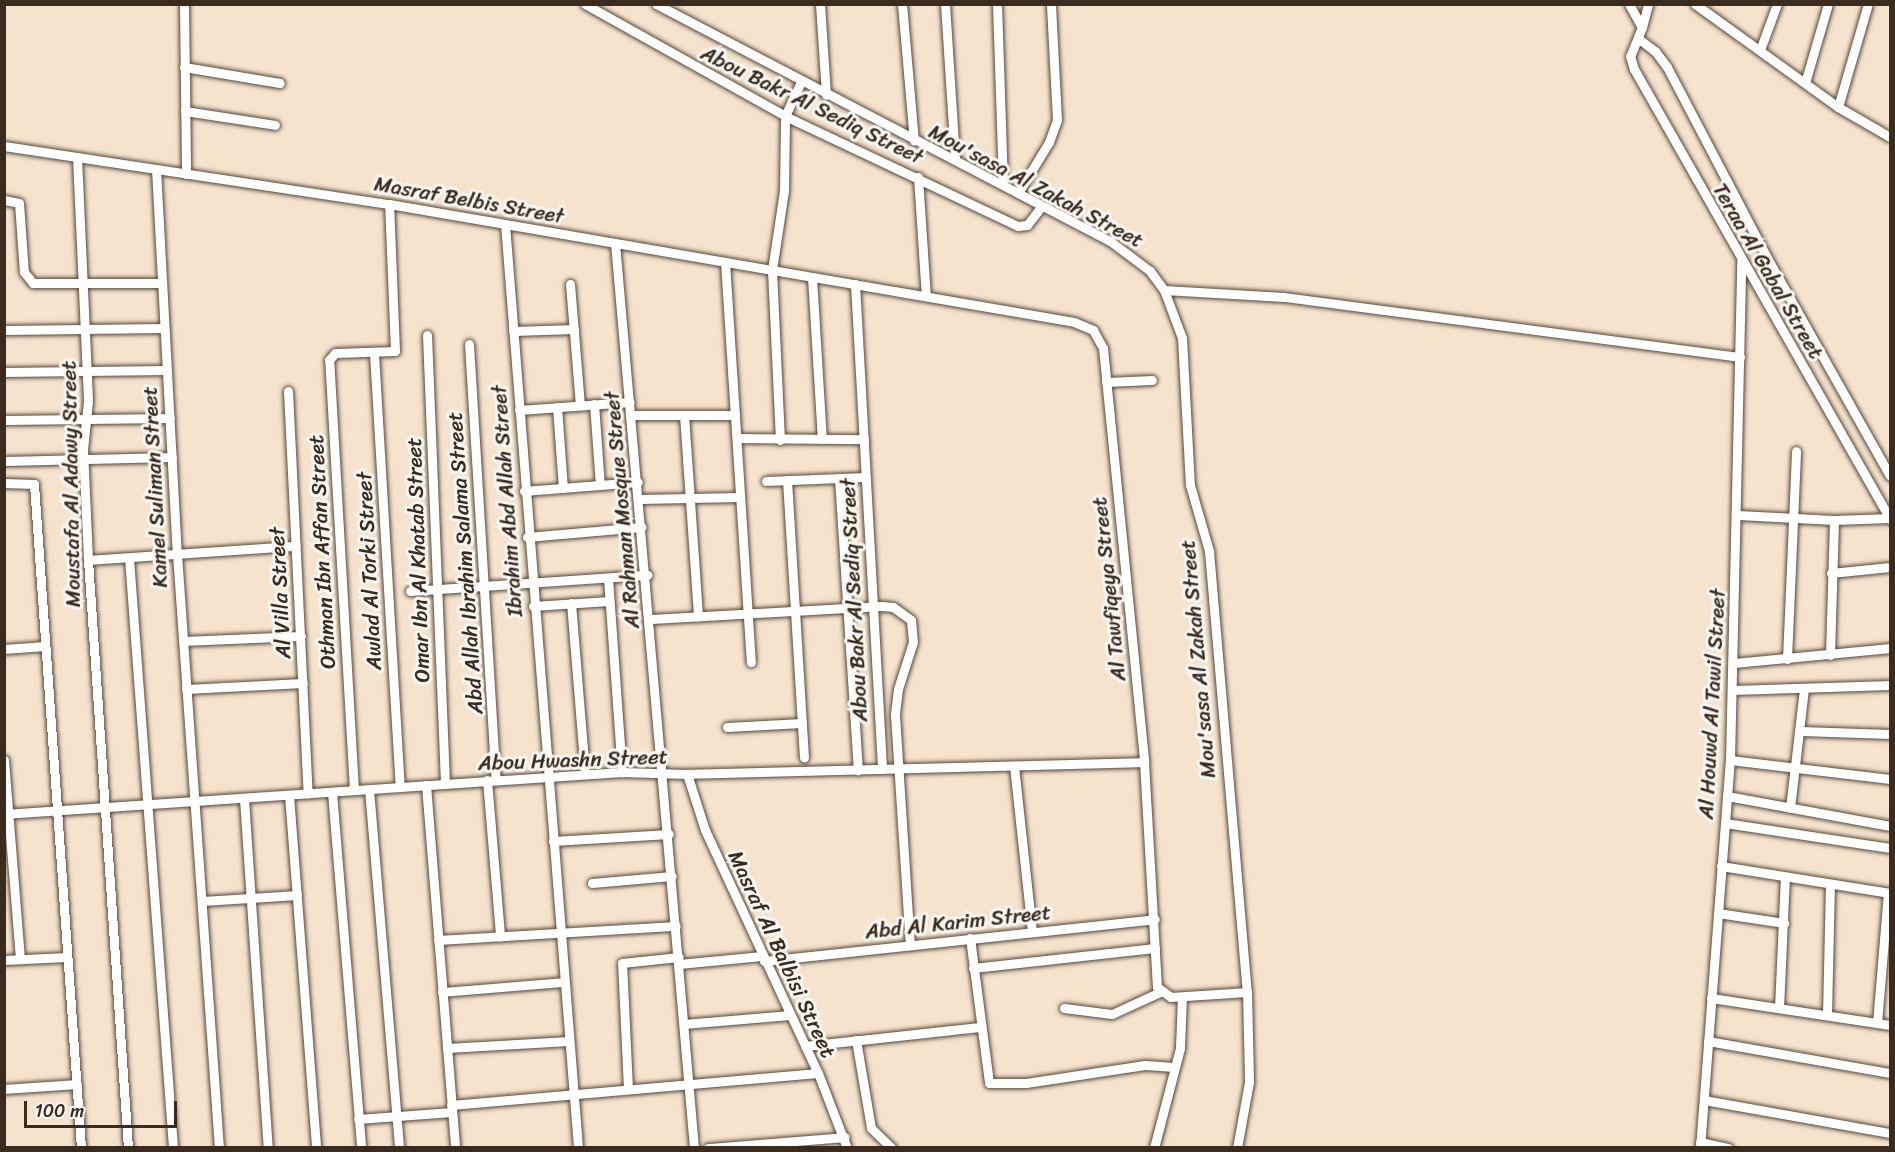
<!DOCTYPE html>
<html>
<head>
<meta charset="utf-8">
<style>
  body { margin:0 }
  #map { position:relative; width:1895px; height:1152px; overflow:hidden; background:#f5e3ce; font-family:Sriracha,sans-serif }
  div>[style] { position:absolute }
  .roads { filter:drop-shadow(0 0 2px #574638) drop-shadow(0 0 2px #574638) }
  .minor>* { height:9px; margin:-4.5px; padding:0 4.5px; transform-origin:4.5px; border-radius:4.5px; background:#fff }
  span { translate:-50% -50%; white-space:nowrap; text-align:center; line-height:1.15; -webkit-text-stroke:6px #f6f6f2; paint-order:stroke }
  .street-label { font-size:21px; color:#3b2a1e }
  .frame { position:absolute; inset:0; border:6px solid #3b2a1e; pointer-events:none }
  .scale { position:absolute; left:24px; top:1101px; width:153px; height:27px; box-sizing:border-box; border:3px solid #3b2a1e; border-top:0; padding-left:8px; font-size:18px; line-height:21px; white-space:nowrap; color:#3b2a1e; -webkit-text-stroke:4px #f6f6f2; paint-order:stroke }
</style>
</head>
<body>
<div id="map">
  <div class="roads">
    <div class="minor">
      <i style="left:184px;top:4px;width:170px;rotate:89.3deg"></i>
      <i style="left:585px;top:4px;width:229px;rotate:29.2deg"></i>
      <i style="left:785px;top:116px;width:258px;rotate:25.3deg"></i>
      <i style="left:1018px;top:226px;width:9px;rotate:-6deg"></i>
      <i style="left:1027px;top:225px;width:24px;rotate:-52deg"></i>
      <i style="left:656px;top:4px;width:512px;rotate:27.57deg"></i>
      <i style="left:1110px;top:241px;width:50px;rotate:36.9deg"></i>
      <i style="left:1150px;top:271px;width:24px;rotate:54deg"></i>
      <i style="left:1164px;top:290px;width:51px;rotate:69.4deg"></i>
      <i style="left:1182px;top:338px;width:147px;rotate:86.9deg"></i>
      <i style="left:1190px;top:485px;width:69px;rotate:73.9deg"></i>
      <i style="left:1209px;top:551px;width:443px;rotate:85.1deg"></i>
      <i style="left:1247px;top:992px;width:90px;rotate:88.7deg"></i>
      <i style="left:1249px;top:1082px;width:67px;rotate:100.3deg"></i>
      <i style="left:820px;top:4px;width:91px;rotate:86.2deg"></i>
      <i style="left:902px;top:4px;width:137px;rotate:85deg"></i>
      <i style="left:945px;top:4px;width:155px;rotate:86.3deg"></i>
      <i style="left:997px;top:4px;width:181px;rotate:88.1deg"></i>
      <i style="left:1629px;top:4px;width:26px;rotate:61deg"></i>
      <i style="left:1642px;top:27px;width:31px;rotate:112deg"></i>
      <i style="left:1630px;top:56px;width:14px;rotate:73deg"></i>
      <i style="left:1634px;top:69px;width:518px;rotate:60.36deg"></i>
      <i style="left:1695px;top:4px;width:176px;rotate:35.8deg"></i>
      <i style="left:1838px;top:107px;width:60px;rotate:30deg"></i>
      <i style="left:1642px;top:27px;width:24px;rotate:-75deg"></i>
      <i style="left:1639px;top:39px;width:20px;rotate:37deg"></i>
      <i style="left:1655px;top:51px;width:20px;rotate:53deg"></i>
      <i style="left:1667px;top:67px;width:221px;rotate:62.3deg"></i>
      <i style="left:1770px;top:263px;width:244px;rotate:60.6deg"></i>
      <i style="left:1760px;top:50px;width:49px;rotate:-69.7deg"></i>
      <i style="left:184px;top:67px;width:97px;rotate:9.5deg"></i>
      <i style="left:1805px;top:83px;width:82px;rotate:-73.8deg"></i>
      <i style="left:1838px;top:107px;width:107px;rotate:-73.8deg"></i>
      <i style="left:185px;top:111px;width:91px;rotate:8.8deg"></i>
      <i style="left:4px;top:146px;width:389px;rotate:8.6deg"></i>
      <i style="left:389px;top:204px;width:695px;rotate:9.77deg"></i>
      <i style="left:1074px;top:322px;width:21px;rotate:23deg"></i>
      <i style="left:1093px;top:330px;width:21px;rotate:61deg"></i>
      <i style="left:1103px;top:348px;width:416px;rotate:84.3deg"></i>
      <i style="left:1144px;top:762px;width:225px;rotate:86.7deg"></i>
      <i style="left:1157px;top:987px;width:17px;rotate:36deg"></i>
      <i style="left:1171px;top:997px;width:76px;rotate:-3.8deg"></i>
      <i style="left:77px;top:157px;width:244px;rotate:87.4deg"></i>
      <i style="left:88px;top:401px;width:48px;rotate:95.9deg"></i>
      <i style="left:83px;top:449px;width:111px;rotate:87.4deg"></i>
      <i style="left:88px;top:560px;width:589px;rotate:86.11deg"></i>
      <i style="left:156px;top:169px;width:386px;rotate:86.9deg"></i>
      <i style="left:177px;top:554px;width:595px;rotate:85.96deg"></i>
      <i style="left:918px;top:177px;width:119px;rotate:86.2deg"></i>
      <i style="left:1018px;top:193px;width:60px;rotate:-58.7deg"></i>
      <i style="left:1049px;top:142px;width:23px;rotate:-70deg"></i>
      <i style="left:1057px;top:120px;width:116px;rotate:-93deg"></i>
      <i style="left:4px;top:200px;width:15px;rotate:11deg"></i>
      <i style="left:19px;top:203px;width:69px;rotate:85.9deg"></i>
      <i style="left:24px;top:272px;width:14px;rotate:51deg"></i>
      <i style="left:33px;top:283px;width:129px"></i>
      <i style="left:505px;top:224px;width:927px;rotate:85.48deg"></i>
      <i style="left:615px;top:243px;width:908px;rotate:85.01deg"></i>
      <i style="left:725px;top:262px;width:401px;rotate:86.3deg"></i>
      <i style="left:812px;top:277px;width:162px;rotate:86.5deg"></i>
      <i style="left:570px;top:284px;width:121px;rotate:85.3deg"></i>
      <i style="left:855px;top:284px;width:486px;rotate:86.8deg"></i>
      <i style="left:1164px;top:290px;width:120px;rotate:3.3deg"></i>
      <i style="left:1284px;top:297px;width:460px;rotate:7.5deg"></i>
      <i style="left:4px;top:330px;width:160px;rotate:-0.7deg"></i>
      <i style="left:513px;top:331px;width:61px;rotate:-1.9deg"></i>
      <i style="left:427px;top:335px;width:448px;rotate:87.7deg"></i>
      <i style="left:469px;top:344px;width:437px;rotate:86.5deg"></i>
      <i style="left:374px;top:353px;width:435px;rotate:86.6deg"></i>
      <i style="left:4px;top:372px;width:162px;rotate:-0.7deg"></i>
      <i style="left:1106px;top:382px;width:46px;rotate:-2.5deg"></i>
      <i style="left:288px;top:391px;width:403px;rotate:87.2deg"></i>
      <i style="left:594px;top:404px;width:81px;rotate:85.8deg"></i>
      <i style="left:557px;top:407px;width:81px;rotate:85.8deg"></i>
      <i style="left:519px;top:410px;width:111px;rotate:-4.1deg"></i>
      <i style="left:632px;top:415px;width:103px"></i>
      <i style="left:684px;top:415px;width:202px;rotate:86deg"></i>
      <i style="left:4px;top:420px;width:166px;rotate:-0.7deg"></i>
      <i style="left:737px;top:438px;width:127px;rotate:0.5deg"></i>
      <i style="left:780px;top:440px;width:170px;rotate:-92.7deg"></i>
      <i style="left:772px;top:270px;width:80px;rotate:-81.4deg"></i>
      <i style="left:784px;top:191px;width:75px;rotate:-89.2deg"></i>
      <i style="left:785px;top:116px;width:38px;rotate:-65deg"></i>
      <i style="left:4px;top:461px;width:168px;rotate:-1.4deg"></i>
      <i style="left:839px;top:478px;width:293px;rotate:86.3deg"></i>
      <i style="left:787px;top:480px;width:278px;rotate:86.5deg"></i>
      <i style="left:766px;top:481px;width:100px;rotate:-2.3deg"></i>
      <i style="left:4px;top:483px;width:30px;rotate:2deg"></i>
      <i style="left:34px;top:484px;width:666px;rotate:85.95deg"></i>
      <i style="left:524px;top:491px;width:114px;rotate:-4.5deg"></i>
      <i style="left:640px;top:499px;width:100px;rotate:-1.1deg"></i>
      <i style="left:1738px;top:515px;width:96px;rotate:3deg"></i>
      <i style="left:1834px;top:520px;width:56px;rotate:-2deg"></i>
      <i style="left:527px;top:537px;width:115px;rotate:-5deg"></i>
      <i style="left:129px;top:558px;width:592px;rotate:85.73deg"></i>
      <i style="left:88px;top:560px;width:208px;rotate:-3.9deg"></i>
      <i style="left:1831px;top:573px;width:59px;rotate:-5.8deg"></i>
      <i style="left:608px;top:578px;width:195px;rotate:85.9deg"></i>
      <i style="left:410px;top:591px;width:238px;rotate:-3.9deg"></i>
      <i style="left:571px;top:603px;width:171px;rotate:85.3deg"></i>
      <i style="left:533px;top:606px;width:76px;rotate:-3.8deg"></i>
      <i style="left:651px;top:619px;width:231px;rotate:-3.2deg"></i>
      <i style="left:882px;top:606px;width:11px;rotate:5deg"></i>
      <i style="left:893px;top:607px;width:22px;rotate:36deg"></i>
      <i style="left:911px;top:620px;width:22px;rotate:85deg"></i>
      <i style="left:913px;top:642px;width:49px;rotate:107.7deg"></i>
      <i style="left:898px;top:689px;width:26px;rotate:97deg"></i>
      <i style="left:895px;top:715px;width:229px;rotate:86.3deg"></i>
      <i style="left:183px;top:641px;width:118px;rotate:-2.4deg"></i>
      <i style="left:4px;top:649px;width:41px;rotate:-4.2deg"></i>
      <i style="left:1830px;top:655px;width:135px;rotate:-88.3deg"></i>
      <i style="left:1787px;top:659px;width:208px;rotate:-87.5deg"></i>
      <i style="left:1734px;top:663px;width:157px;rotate:-5.5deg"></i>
      <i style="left:186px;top:689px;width:117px;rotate:-2.9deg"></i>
      <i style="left:1733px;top:690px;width:157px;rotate:-1.8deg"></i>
      <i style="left:727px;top:727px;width:75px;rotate:-3.1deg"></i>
      <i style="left:1801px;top:731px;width:89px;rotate:1.9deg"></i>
      <i style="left:4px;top:760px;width:200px;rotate:85.4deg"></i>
      <i style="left:1730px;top:760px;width:161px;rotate:6.8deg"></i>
      <i style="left:1014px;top:766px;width:167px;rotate:83.8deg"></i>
      <i style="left:687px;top:774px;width:59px;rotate:72.2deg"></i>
      <i style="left:705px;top:830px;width:268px;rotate:65.1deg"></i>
      <i style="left:818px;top:1073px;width:80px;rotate:68.9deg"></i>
      <i style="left:487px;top:780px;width:157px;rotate:85.2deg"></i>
      <i style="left:426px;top:785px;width:364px;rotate:85.4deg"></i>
      <i style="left:369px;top:789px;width:360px;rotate:85.2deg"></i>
      <i style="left:354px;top:790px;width:431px;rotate:-93.3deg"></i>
      <i style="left:329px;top:360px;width:9px;rotate:-49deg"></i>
      <i style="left:335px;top:353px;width:60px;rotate:-1.9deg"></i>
      <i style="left:395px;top:351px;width:147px;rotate:-92.3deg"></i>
      <i style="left:332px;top:792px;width:357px;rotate:85.3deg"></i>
      <i style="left:289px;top:795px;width:354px;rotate:85.6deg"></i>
      <i style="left:1727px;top:796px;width:166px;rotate:10.4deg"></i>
      <i style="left:244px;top:799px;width:350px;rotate:86.1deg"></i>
      <i style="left:1790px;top:808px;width:120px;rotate:-83.3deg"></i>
      <i style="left:4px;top:814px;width:619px;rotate:-3.89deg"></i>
      <i style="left:622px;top:772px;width:65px;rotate:1.8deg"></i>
      <i style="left:687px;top:774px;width:457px;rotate:-1.5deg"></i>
      <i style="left:1725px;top:823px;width:167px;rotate:8.6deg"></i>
      <i style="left:553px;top:841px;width:116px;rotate:-3.5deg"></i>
      <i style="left:1721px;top:866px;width:171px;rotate:9.1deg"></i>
      <i style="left:592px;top:883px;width:80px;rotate:-5deg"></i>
      <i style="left:203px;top:901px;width:94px;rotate:-3.7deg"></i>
      <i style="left:1718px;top:913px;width:67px;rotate:8.6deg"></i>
      <i style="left:970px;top:938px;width:146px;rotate:82.5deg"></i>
      <i style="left:989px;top:1083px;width:37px"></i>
      <i style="left:1026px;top:1083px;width:120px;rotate:-8.6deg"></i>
      <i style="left:1145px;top:1065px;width:29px;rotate:4deg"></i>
      <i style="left:438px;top:940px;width:238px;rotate:-3.4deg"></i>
      <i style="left:4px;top:960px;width:63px;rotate:-2.7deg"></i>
      <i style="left:764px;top:961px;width:393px;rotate:-6.1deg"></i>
      <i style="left:679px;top:964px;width:83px;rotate:-5.5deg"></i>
      <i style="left:973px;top:968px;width:183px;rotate:-6.3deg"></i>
      <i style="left:442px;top:992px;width:122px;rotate:-4.7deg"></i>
      <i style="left:1711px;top:998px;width:181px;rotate:8.6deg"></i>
      <i style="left:1064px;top:1008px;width:48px;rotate:7.1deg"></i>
      <i style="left:1112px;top:1014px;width:53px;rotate:-24.6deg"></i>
      <i style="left:1779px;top:1008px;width:131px;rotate:-87.4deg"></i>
      <i style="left:1827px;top:1015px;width:131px;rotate:-88.7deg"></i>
      <i style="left:1877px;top:1023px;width:130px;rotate:-85.2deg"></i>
      <i style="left:684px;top:1024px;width:106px;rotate:-4.9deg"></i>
      <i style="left:856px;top:1040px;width:89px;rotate:80.3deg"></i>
      <i style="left:871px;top:1128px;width:29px;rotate:44deg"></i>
      <i style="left:1708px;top:1041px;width:185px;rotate:10deg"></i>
      <i style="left:805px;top:1046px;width:176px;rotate:-6.2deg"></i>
      <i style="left:447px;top:1048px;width:122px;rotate:-3.3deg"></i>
      <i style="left:4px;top:1089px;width:73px;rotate:-3.9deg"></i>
      <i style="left:628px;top:1089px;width:126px;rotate:-92.7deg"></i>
      <i style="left:622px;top:963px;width:57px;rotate:-6deg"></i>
      <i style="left:1704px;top:1100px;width:189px;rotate:10.1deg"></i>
      <i style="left:451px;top:1105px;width:368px;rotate:-5deg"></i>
      <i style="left:358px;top:1119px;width:94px;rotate:-4.3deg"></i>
      <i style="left:1700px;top:1142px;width:29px;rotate:12deg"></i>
      <i style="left:708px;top:1148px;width:137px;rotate:-4.6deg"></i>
      <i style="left:1154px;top:1148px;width:103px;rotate:-75.4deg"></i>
      <i style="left:1180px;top:1048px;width:51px;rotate:-87.8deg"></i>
      <i style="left:1700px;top:1148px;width:389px;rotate:-85.6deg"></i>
      <i style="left:1730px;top:760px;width:499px;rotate:-88.7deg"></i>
    </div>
  </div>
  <div class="street-label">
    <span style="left:812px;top:105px;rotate:26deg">Abou Bakr Al Sediq Street</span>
    <span style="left:1036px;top:186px;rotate:28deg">Mou'sasa Al Zakah Street</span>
    <span style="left:469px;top:200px;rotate:10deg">Masraf Belbis Street</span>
    <span style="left:1768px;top:271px;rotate:60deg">Teraa Al Gabal Street</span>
    <span style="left:71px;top:484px;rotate:-91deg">Moustafa Al Adawy Street</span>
    <span style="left:155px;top:487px;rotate:-93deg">Kamel Suliman Street</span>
    <span style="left:507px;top:501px;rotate:-94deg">Ibrahim Abd Allah Street</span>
    <span style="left:622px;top:510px;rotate:-95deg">Al Rahman Mosque Street</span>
    <span style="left:322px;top:552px;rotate:-93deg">Othman Ibn Affan Street</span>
    <span style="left:418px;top:560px;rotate:-92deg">Omar Ibn Al Khatab Street</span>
    <span style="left:465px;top:563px;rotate:-94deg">Abd Allah Ibrahim Salama Street</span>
    <span style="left:369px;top:571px;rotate:-93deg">Awlad Al Torki Street</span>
    <span style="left:1109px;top:589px;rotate:-96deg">Al Tawfiqeya Street</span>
    <span style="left:280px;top:593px;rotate:-93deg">Al Villa Street</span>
    <span style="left:854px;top:600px;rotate:-93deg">Abou Bakr Al Sediq Street</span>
    <span style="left:1198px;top:659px;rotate:-95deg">Mou'sasa Al Zakah Street</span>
    <span style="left:1712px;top:704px;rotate:-87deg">Al Houwd Al Tawil Street</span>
    <span style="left:573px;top:760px;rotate:-2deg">Abou Hwashn Street</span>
    <span style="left:958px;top:922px;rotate:-6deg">Abd Al Karim Street</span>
    <span style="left:782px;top:954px;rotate:65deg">Masraf Al Balbisi Street</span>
  </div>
  <div class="frame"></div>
  <div class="scale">100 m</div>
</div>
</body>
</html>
